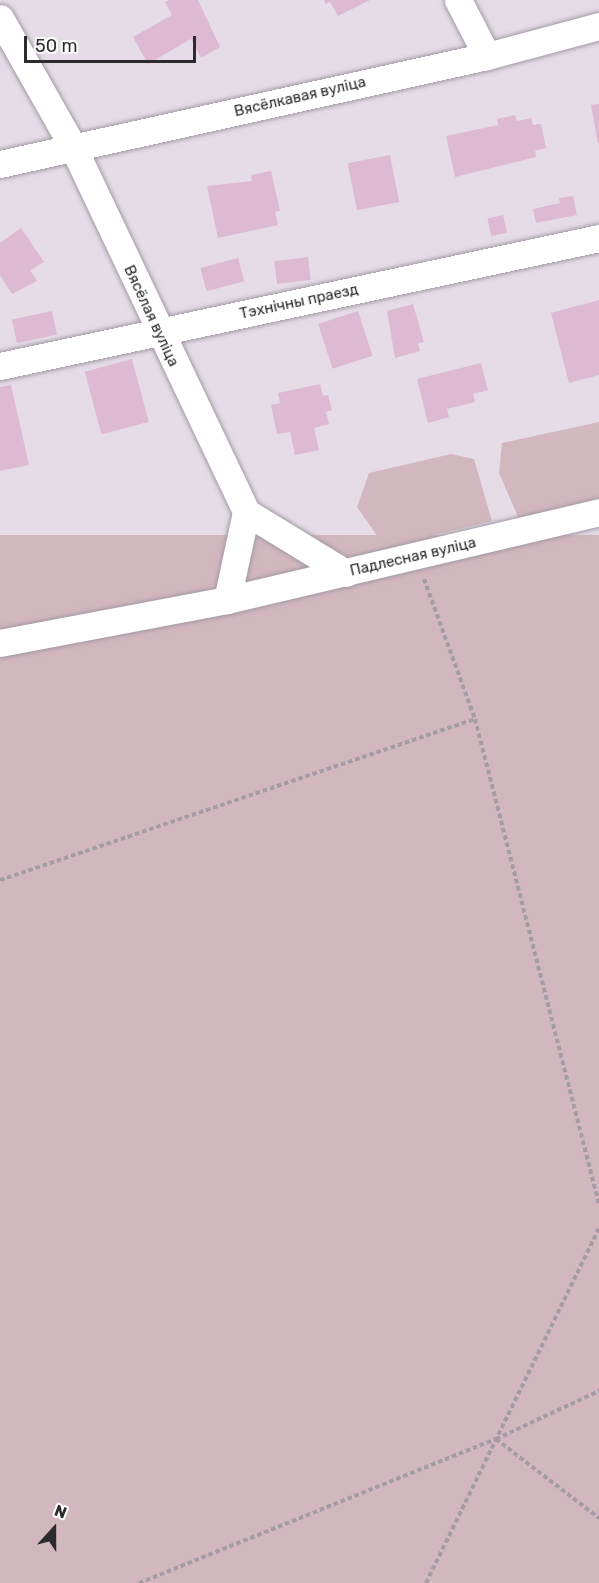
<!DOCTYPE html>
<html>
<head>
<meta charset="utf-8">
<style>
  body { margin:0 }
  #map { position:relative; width:599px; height:1583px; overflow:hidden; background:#e5dce8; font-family:Rubik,sans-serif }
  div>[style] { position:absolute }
  .green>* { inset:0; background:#d3b7bf; transform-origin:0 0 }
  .building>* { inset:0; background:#ddb9d2; transform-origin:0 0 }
  .path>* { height:4px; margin-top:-2px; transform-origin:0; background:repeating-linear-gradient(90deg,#a39ca5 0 4.5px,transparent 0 7.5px) }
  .roads { filter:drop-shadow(0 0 2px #a299a5) drop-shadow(0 0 2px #a299a5) }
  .minor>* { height:27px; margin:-13.5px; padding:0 13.5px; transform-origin:13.5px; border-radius:13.5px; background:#fff }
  span { translate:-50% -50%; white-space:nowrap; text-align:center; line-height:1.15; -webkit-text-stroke:4.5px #fff; paint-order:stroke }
  .street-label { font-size:15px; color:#2d2a2e }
  .north { position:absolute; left:24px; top:1499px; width:60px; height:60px; -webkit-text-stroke:4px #fff; paint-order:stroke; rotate:21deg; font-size:16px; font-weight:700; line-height:24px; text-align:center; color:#2d2a2e }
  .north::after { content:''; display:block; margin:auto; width:21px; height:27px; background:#2d2a2e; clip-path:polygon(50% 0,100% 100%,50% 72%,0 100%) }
  .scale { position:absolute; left:24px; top:36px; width:172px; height:27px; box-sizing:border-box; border:3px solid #2d2a2e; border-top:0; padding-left:8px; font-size:18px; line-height:21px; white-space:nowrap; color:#2d2a2e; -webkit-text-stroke:4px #fff; paint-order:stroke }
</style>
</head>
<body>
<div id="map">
  <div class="green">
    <i style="clip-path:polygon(599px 422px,599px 503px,519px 519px,499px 473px,502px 443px)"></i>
    <i style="clip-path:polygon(451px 454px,474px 459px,492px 521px,385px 547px,357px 507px,369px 473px)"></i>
    <i style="left:599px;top:535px;width:1048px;height:610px;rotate:90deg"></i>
  </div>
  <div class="building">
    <i style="clip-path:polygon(169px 0,198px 0,220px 47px,201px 58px,191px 39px,148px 64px,133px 37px,172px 15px,165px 2px)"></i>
    <i style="clip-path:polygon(324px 0,370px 0,338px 16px,330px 2px,326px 4px)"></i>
    <i style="clip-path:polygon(599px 104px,599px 143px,598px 144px,591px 105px)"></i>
    <i style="clip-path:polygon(515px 115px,517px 121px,531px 118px,533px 125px,541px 124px,546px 148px,535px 151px,536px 157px,455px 177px,446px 136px,498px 125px,497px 119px)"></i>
    <i style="left:390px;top:155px;width:48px;height:43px;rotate:79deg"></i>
    <i style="clip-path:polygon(271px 171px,280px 211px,275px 212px,278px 225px,218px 238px,207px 186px,252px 181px,251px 175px)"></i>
    <i style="clip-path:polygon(573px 196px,577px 215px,536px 223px,533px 209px,560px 203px,559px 198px)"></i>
    <i style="left:503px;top:215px;width:18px;height:16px;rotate:77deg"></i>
    <i style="clip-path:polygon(21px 228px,44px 262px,30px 270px,37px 281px,12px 294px,0 275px,0 243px)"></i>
    <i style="left:308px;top:257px;width:23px;height:34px;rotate:83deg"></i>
    <i style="left:238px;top:258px;width:24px;height:39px;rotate:75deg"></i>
    <i style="clip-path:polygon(599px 300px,599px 375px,569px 383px,551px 313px)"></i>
    <i style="clip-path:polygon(413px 304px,424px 342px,418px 343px,420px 351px,395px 358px,387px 311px)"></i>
    <i style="left:52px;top:311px;width:24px;height:41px;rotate:78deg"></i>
    <i style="left:358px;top:311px;width:47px;height:42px;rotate:72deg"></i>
    <i style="left:132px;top:359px;width:65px;height:49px;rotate:75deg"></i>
    <i style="clip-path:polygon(481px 363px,488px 390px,473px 394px,475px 402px,447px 409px,449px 417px,428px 423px,417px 379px)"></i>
    <i style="clip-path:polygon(320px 384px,323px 396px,328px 395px,332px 410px,326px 412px,329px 424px,314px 428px,319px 450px,295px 455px,290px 432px,277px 434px,271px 405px,280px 403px,278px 393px)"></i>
    <i style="clip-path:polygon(11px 385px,29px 465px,0 471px,0 387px)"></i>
  </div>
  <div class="path">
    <i style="left:424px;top:579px;width:149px;rotate:70deg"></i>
    <i style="left:475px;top:719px;width:501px;rotate:75.66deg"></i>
    <i style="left:0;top:880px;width:502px;rotate:-18.72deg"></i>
    <i style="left:496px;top:1439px;width:130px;rotate:37.5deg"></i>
    <i style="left:139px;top:1583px;width:385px;rotate:-22deg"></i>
    <i style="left:496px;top:1439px;width:114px;rotate:-25deg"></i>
    <i style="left:426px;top:1583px;width:394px;rotate:-64deg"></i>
  </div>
  <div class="roads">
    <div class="minor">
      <i style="left:458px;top:0;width:63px;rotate:62.6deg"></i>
      <i style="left:0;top:18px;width:150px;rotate:60.5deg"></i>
      <i style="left:74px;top:149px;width:402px;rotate:64.6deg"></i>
      <i style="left:246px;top:512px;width:117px;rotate:31.4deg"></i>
      <i style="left:0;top:164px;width:499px;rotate:-12.5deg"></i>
      <i style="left:487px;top:56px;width:116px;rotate:-15deg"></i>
      <i style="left:0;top:366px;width:613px;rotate:-12.06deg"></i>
      <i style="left:227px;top:600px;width:90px;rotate:-77.8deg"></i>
      <i style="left:0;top:643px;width:231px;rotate:-10.7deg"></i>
      <i style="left:227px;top:600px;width:382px;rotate:-13.3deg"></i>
    </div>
  </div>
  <div class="street-label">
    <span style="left:300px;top:97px;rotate:-13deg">Вясёлкавая вуліца</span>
    <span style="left:299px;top:302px;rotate:-12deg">Тэхнічны праезд</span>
    <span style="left:151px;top:316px;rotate:65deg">Вясёлая вуліца</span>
    <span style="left:413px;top:557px;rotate:-13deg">Падлесная вуліца</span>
  </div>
  <div class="north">N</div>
  <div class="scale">50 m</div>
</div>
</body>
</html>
